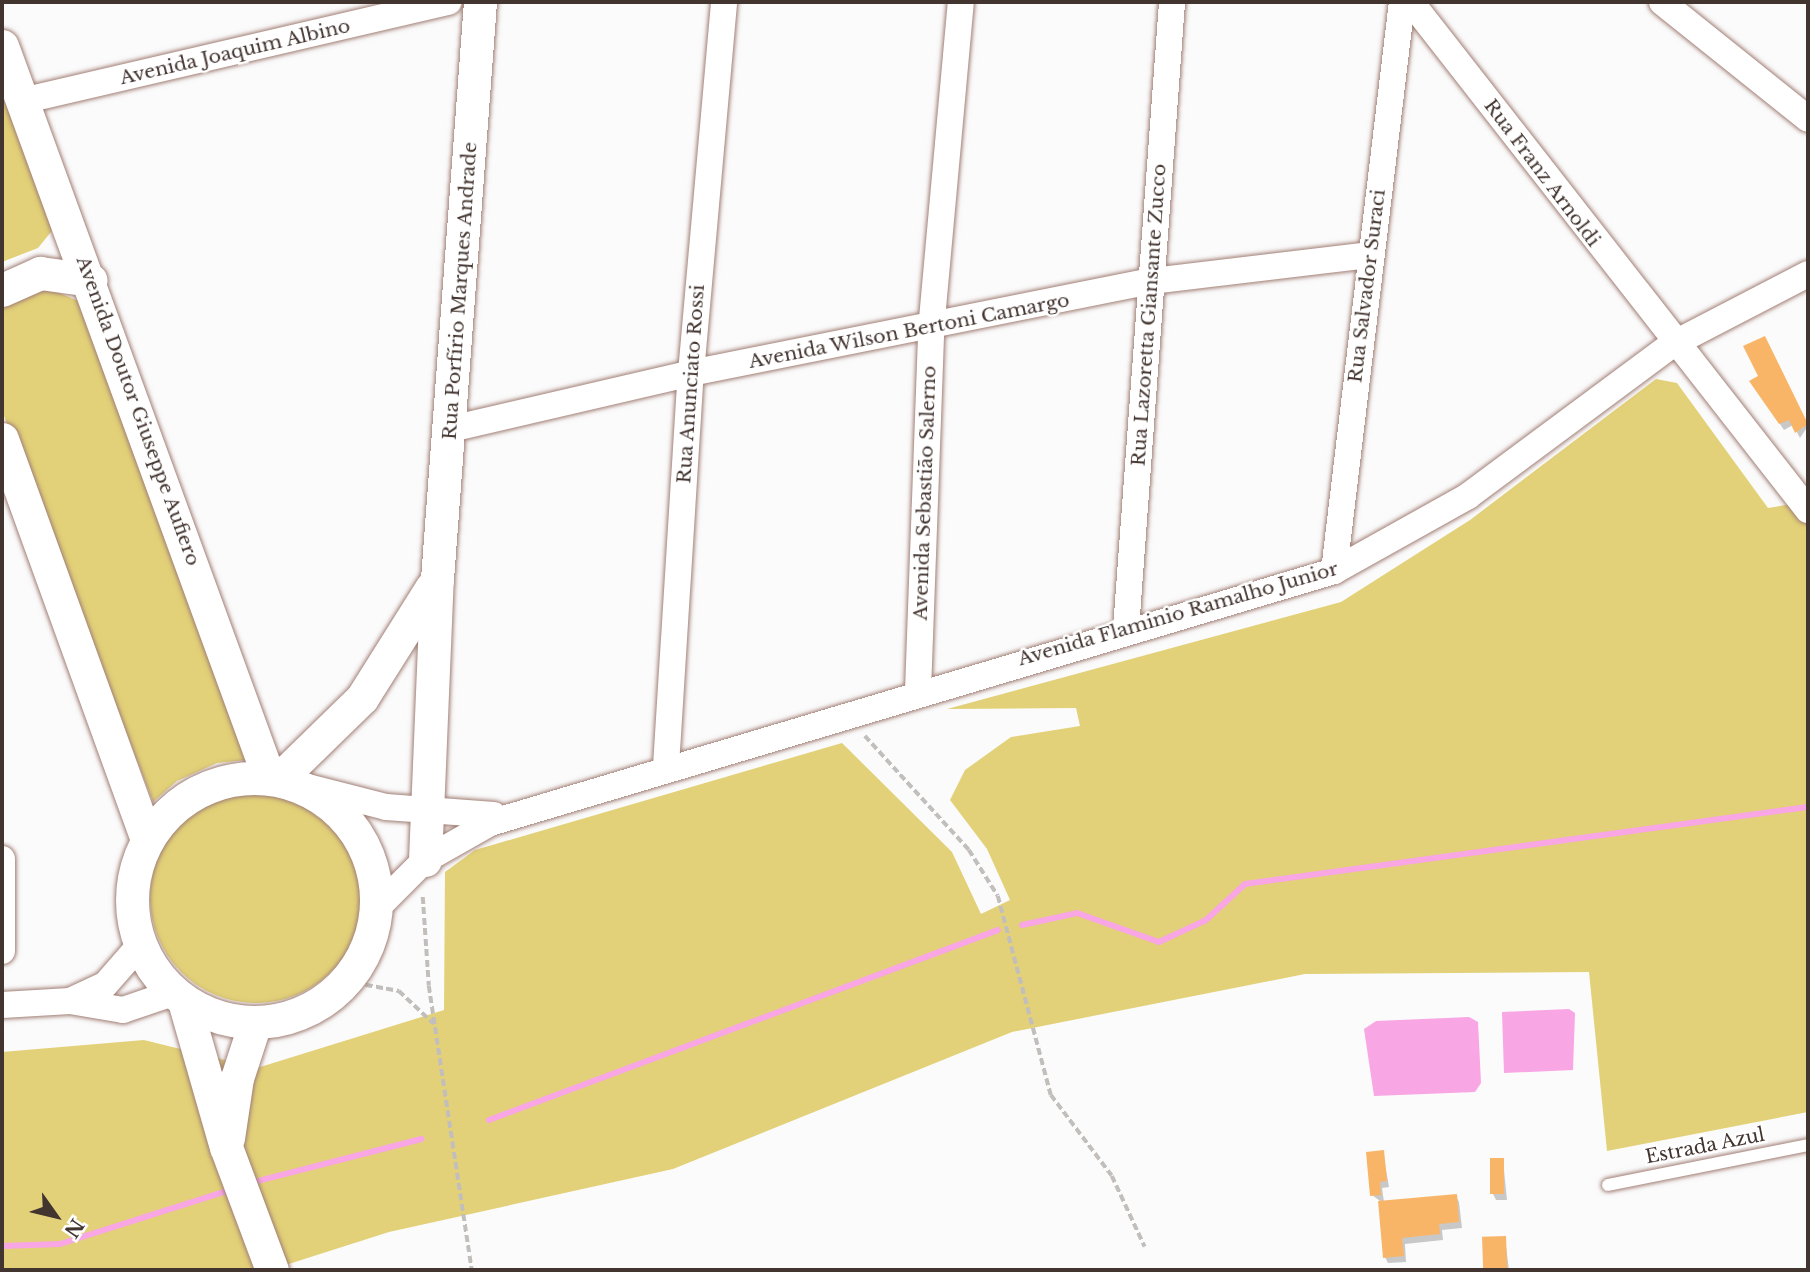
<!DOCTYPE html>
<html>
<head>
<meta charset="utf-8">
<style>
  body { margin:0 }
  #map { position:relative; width:1810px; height:1272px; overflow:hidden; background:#fbfbfb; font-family:"Libre Baskerville",serif }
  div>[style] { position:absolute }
  .green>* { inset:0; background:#e2d178 }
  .round { border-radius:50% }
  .water>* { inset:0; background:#f8a6e4 }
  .shadow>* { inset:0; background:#0003 }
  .stream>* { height:6px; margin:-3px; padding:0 3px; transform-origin:3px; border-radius:3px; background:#f8a6e4 }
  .building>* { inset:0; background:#f9b567; transform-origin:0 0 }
  .path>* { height:3.5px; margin-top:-1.75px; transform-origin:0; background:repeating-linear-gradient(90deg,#c2bebc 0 7px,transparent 0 10.5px) }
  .roads { filter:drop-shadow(0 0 2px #a17f75) drop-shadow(0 0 2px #a17f75) }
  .service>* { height:12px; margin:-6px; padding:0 6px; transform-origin:6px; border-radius:6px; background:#fff }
  .minor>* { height:26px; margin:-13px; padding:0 13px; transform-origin:13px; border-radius:13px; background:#fff }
  .tertiary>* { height:33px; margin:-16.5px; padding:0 16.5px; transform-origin:16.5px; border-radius:16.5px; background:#fff }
  .tertiary>.ring { margin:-16.5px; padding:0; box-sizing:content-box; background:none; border:33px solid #fff; border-radius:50% }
  span { translate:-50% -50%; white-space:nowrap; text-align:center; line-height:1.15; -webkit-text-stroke:5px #fff; paint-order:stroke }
  .street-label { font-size:19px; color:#42342f }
  .frame { position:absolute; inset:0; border:4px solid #42342f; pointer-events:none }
  .north { position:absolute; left:21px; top:1181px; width:70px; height:70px; -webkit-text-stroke:5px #fff; paint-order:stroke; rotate:124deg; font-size:19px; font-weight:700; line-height:28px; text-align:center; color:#42342f }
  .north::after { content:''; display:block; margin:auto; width:24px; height:32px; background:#42342f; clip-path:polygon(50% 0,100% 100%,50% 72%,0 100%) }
</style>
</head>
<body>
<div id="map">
  <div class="green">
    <i style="clip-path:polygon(2px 71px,55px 227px,38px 248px,2px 262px)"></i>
    <i style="clip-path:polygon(47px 288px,86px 304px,257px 759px,217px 763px,177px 781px,153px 802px,2px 411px,2px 303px)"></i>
    <i style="clip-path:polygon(1656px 379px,1677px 383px,1768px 508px,1808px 501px,1808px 1112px,1607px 1151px,1589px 972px,1305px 974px,1012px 1032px,673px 1169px,389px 1232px,270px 1270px,2px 1270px,2px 1052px,144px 1040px,257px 1068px,444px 1010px,445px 872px,475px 850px,842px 743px,952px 852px,981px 914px,1010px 900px,987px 849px,950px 800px,965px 770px,1011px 737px,1080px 726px,1076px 708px,947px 709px,1341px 602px,1470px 520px)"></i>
    <i class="round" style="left:150px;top:791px;width:212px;height:212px"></i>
  </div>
  <div class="water">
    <i style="clip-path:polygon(1569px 1009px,1575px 1013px,1573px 1070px,1504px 1073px,1502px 1012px)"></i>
    <i style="clip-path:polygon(1469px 1017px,1478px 1022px,1481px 1083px,1475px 1092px,1374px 1096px,1364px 1029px,1376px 1021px)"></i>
  </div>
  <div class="shadow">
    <i style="clip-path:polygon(1768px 344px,1808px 426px,1800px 438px,1793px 425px,1784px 430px,1755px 387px)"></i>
    <i style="clip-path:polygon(1383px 1152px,1389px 1187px,1382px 1188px,1384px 1202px,1456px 1196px,1459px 1202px,1462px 1228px,1442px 1230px,1443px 1240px,1405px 1244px,1406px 1262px,1388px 1263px,1385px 1257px,1380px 1201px,1372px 1195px)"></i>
    <i style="clip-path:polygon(1503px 1160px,1507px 1200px,1496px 1200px,1493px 1194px)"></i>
    <i style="clip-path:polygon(1483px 1238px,1505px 1238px,1509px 1270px,1484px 1270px)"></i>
  </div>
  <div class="stream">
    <i style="left:1022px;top:925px;width:56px;rotate:-12.3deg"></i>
    <i style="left:1077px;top:913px;width:87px;rotate:19.5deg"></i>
    <i style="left:1159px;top:942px;width:52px;rotate:-25.1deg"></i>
    <i style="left:1206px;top:920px;width:53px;rotate:-42.7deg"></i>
    <i style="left:1245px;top:884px;width:568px;rotate:-7.79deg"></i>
    <i style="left:489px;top:1120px;width:543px;rotate:-20.47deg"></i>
    <i style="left:250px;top:1183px;width:177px;rotate:-14.4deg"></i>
    <i style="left:2px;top:1246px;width:58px;rotate:-2deg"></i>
    <i style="left:60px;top:1244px;width:182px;rotate:-17.6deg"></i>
  </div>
  <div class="building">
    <i style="clip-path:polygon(1765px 336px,1808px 424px,1795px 433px,1789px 420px,1779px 424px,1749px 381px,1758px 376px,1743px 346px)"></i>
    <i style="clip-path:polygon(1384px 1150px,1387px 1181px,1380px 1182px,1381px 1195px,1370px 1196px,1366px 1152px)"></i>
    <i style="left:1490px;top:1158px;width:14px;height:36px"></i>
    <i style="clip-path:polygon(1457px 1194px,1459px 1222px,1439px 1224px,1440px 1234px,1402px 1238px,1404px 1256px,1383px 1258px,1378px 1201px)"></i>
    <i style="left:1506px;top:1236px;width:34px;height:24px;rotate:88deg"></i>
  </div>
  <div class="path">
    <i style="left:865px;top:736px;width:154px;rotate:47.6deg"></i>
    <i style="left:969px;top:850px;width:54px;rotate:57.8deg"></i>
    <i style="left:998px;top:896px;width:206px;rotate:75.1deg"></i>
    <i style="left:1051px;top:1095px;width:101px;rotate:53deg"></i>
    <i style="left:1112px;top:1176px;width:78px;rotate:65.1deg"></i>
    <i style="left:423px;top:897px;width:89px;rotate:86.1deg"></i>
    <i style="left:429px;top:986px;width:287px;rotate:81.4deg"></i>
    <i style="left:345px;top:981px;width:55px;rotate:10.5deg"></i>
    <i style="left:399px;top:991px;width:48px;rotate:43.3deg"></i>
  </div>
  <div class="roads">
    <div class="service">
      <i style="left:1608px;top:1185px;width:204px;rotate:-11.3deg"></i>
    </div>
    <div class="minor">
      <i style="left:1411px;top:2px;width:645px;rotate:51.99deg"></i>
      <i style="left:1662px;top:2px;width:187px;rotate:38.7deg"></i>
      <i style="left:22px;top:101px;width:438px;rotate:-13.1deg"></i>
      <i style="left:451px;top:429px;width:246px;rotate:-13.1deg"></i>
      <i style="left:691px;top:373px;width:469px;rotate:-11.3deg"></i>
      <i style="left:1151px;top:281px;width:221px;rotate:-6.8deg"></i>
      <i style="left:1334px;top:571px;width:573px;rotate:-83.19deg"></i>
      <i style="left:1126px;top:629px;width:629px;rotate:-85.8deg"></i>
      <i style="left:918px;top:691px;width:361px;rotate:-87.9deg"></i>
      <i style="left:931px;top:330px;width:329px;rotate:-84.8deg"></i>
      <i style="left:666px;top:766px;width:394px;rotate:-86.4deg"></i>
      <i style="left:691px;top:373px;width:372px;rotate:-84.9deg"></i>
      <i style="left:300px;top:785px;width:89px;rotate:14.3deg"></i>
      <i style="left:386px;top:807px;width:108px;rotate:4.2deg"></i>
      <i style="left:2px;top:859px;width:92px;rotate:90deg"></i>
      <i style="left:377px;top:908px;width:68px;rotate:-45deg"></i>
      <i style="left:425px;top:860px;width:75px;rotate:-29.6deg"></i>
      <i style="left:490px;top:823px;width:881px;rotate:-16.62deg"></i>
      <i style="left:1334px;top:571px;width:154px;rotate:-29.2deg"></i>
      <i style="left:1468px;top:496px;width:255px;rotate:-36.6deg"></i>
      <i style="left:1673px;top:344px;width:152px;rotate:-27.4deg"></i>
      <i style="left:70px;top:1001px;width:38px;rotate:-25deg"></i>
      <i style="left:105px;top:985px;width:53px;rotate:-48.8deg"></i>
      <i style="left:2px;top:1005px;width:68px;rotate:-3.4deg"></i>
      <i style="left:70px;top:1001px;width:54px;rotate:9.6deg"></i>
      <i style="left:123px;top:1010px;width:53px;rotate:-18.8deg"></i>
    </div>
    <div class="tertiary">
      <i style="left:2px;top:46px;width:779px;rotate:69.96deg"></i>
      <i style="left:2px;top:290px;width:42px;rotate:-24.1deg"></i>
      <i style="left:40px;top:273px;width:51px;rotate:7.8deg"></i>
      <i style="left:2px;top:439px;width:426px;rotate:70.1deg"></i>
      <i class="ring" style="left:132px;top:778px;width:211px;height:211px"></i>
      <i style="left:279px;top:779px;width:116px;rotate:-44.3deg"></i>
      <i style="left:362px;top:698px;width:131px;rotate:-57.8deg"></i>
      <i style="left:425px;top:860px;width:281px;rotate:-87.6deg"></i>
      <i style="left:437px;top:579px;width:579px;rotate:-85.74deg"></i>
      <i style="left:184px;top:1001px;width:152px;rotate:74deg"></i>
      <i style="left:226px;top:1147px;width:131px;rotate:69.5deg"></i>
      <i style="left:228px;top:1138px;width:61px;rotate:-81.5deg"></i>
      <i style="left:237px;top:1078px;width:58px;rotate:-71.9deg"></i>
    </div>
  </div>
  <div class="street-label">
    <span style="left:235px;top:52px;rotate:-13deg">Avenida Joaquim Albino</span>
    <span style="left:1542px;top:173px;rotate:53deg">Rua Franz Arnoldi</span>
    <span style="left:1367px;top:286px;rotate:-83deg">Rua Salvador Suraci</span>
    <span style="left:460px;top:291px;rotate:-86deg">Rua Porfírio Marques Andrade</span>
    <span style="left:1149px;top:315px;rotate:-86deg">Rua Lazoretta Giansante Zucco</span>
    <span style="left:909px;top:331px;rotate:-11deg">Avenida Wilson Bertoni Camargo</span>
    <span style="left:691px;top:384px;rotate:-86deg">Rua Anunciato Rossi</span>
    <span style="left:138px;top:411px;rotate:70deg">Avenida Doutor Giuseppe Aufiero</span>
    <span style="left:925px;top:493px;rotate:-88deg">Avenida Sebastião Salerno</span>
    <span style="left:1178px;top:614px;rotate:-16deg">Avenida Flaminio Ramalho Junior</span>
    <span style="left:1705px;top:1146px;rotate:-11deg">Estrada Azul</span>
  </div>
  <div class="frame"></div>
  <div class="north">N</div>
</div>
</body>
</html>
